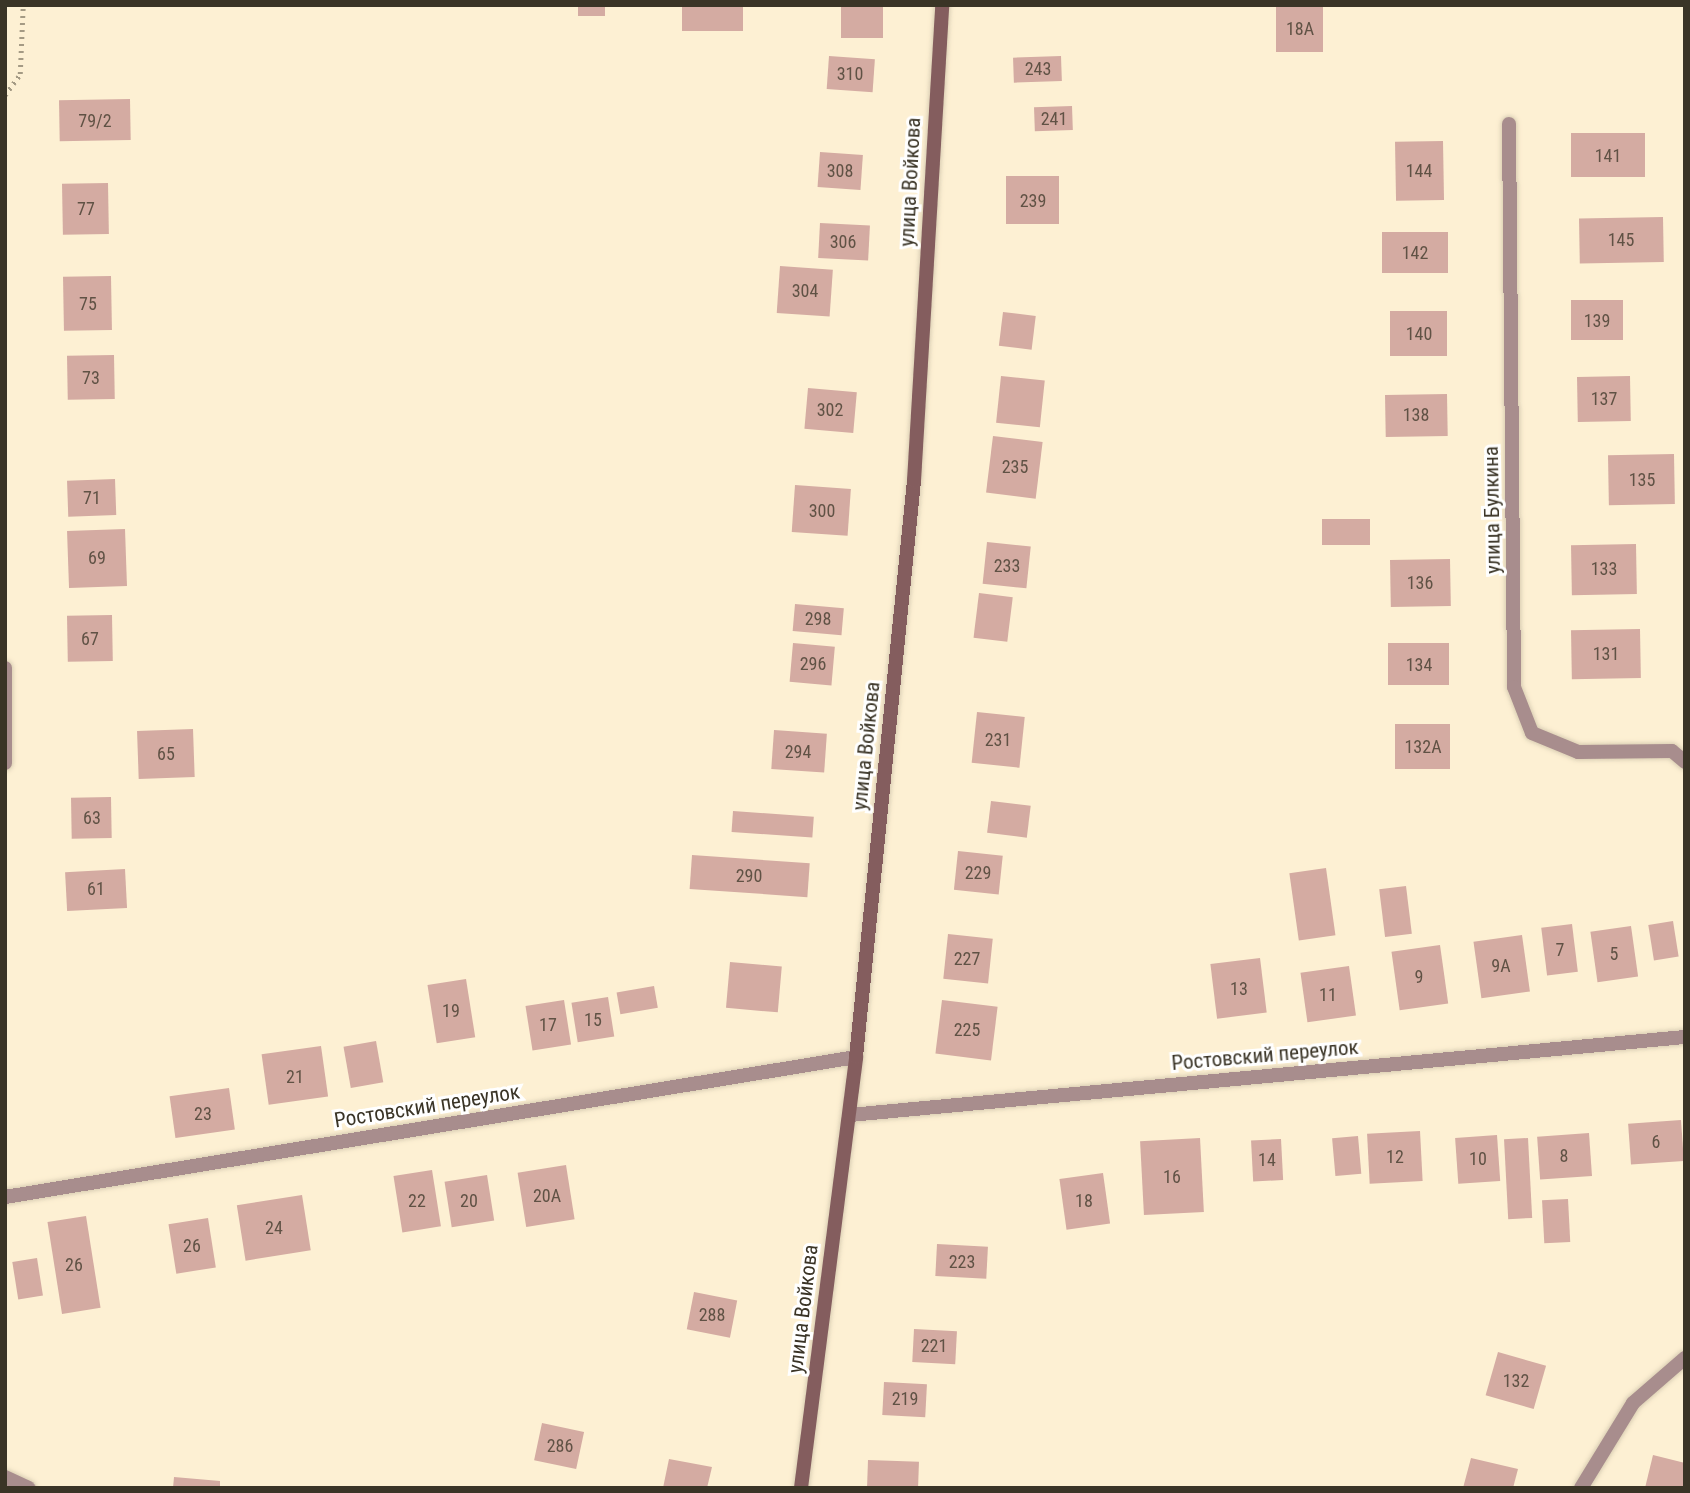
<!DOCTYPE html>
<html>
<head>
<meta charset="utf-8">
<style>
  body { margin:0 }
  #map { position:relative; width:1690px; height:1493px; overflow:hidden; background:#fdf0d3; font-family:"Roboto Condensed",sans-serif }
  div>[style] { position:absolute }
  .building>* { inset:0; background:#d4aba2; transform-origin:0 0 }
  .path>* { height:4.5px; margin-top:-2.25px; transform-origin:0; background:repeating-linear-gradient(90deg,#a49a84 0 2px,transparent 0 7px) }
  .roads { filter:drop-shadow(0 0 2px #daceb4) drop-shadow(0 0 2px #daceb4) }
  .minor>* { height:14px; margin:-7px; padding:0 7px; transform-origin:7px; border-radius:7px; background:#a88d8d }
  .secondary>* { height:14px; margin:-7px; padding:0 7px; transform-origin:7px; border-radius:7px; background:#845d5e }
  span { translate:-50% -50%; white-space:nowrap; text-align:center; line-height:1.15; -webkit-text-stroke:6px #fff; paint-order:stroke }
  .number-label { font-size:18px; color:#605245 }
  .number-label span { -webkit-text-stroke-width:0 }
  .street-label { font-size:21px; color:#3a3426 }
  .frame { position:absolute; inset:0; border:7px solid #3a3426; pointer-events:none }
</style>
</head>
<body>
<div id="map">
  <div class="building">
    <i style="left:578px;top:5px;width:27px;height:11px"></i>
    <i style="left:682px;top:5px;width:61px;height:26px"></i>
    <i style="left:841px;top:5px;width:42px;height:33px"></i>
    <i style="left:1276px;top:5px;width:47px;height:47px"></i>
    <i style="left:829px;top:56px;width:46px;height:33px;rotate:4deg"></i>
    <i style="left:1061px;top:56px;width:25px;height:48px;rotate:88deg"></i>
    <i style="left:130px;top:99px;width:41px;height:71px;rotate:89deg"></i>
    <i style="left:1072px;top:106px;width:24px;height:38px;rotate:88deg"></i>
    <i style="left:1645px;top:133px;width:44px;height:74px;rotate:90deg"></i>
    <i style="left:1443px;top:141px;width:59px;height:48px;rotate:89deg"></i>
    <i style="left:820px;top:152px;width:43px;height:35px;rotate:4deg"></i>
    <i style="left:1059px;top:176px;width:48px;height:53px;rotate:90deg"></i>
    <i style="left:108px;top:183px;width:51px;height:46px;rotate:89deg"></i>
    <i style="left:1663px;top:217px;width:45px;height:84px;rotate:89deg"></i>
    <i style="left:820px;top:223px;width:50px;height:35px;rotate:3deg"></i>
    <i style="left:1448px;top:232px;width:41px;height:66px;rotate:90deg"></i>
    <i style="left:780px;top:266px;width:53px;height:47px;rotate:4deg"></i>
    <i style="left:111px;top:276px;width:54px;height:48px;rotate:89deg"></i>
    <i style="left:1623px;top:300px;width:40px;height:52px;rotate:90deg"></i>
    <i style="left:1390px;top:311px;width:57px;height:45px"></i>
    <i style="left:1003px;top:312px;width:33px;height:34px;rotate:7deg"></i>
    <i style="left:114px;top:355px;width:44px;height:47px;rotate:89deg"></i>
    <i style="left:1001px;top:376px;width:44px;height:47px;rotate:6deg"></i>
    <i style="left:1630px;top:376px;width:45px;height:53px;rotate:89deg"></i>
    <i style="left:808px;top:388px;width:49px;height:41px;rotate:5deg"></i>
    <i style="left:1447px;top:394px;width:42px;height:62px;rotate:89deg"></i>
    <i style="left:993px;top:436px;width:50px;height:57px;rotate:7deg"></i>
    <i style="left:1674px;top:454px;width:50px;height:66px;rotate:89deg"></i>
    <i style="left:115px;top:479px;width:36px;height:48px;rotate:88deg"></i>
    <i style="left:795px;top:485px;width:56px;height:47px;rotate:4deg"></i>
    <i style="left:1322px;top:519px;width:48px;height:26px"></i>
    <i style="left:125px;top:529px;width:57px;height:58px;rotate:88deg"></i>
    <i style="left:987px;top:542px;width:44px;height:42px;rotate:6deg"></i>
    <i style="left:1636px;top:544px;width:50px;height:65px;rotate:89deg"></i>
    <i style="left:1450px;top:559px;width:47px;height:60px;rotate:89deg"></i>
    <i style="left:979px;top:593px;width:34px;height:45px;rotate:7deg"></i>
    <i style="left:795px;top:604px;width:49px;height:27px;rotate:5deg"></i>
    <i style="left:112px;top:615px;width:46px;height:45px;rotate:89deg"></i>
    <i style="left:1640px;top:629px;width:49px;height:69px;rotate:89deg"></i>
    <i style="left:793px;top:643px;width:42px;height:39px;rotate:5deg"></i>
    <i style="left:1449px;top:643px;width:42px;height:61px;rotate:90deg"></i>
    <i style="left:977px;top:712px;width:48px;height:51px;rotate:6deg"></i>
    <i style="left:1450px;top:724px;width:45px;height:55px;rotate:90deg"></i>
    <i style="left:193px;top:729px;width:48px;height:56px;rotate:88deg"></i>
    <i style="left:774px;top:730px;width:53px;height:39px;rotate:4deg"></i>
    <i style="left:111px;top:797px;width:41px;height:40px;rotate:89deg"></i>
    <i style="left:991px;top:801px;width:40px;height:32px;rotate:7deg"></i>
    <i style="left:733px;top:811px;width:81px;height:21px;rotate:4deg"></i>
    <i style="left:958px;top:851px;width:45px;height:39px;rotate:6deg"></i>
    <i style="left:692px;top:855px;width:118px;height:34px;rotate:4deg"></i>
    <i style="left:1326px;top:868px;width:68px;height:37px;rotate:82deg"></i>
    <i style="left:125px;top:869px;width:39px;height:60px;rotate:87deg"></i>
    <i style="left:1406px;top:886px;width:48px;height:27px;rotate:83deg"></i>
    <i style="left:1673px;top:921px;width:36px;height:25px;rotate:81deg"></i>
    <i style="left:1572px;top:924px;width:48px;height:31px;rotate:83deg"></i>
    <i style="left:1631px;top:926px;width:51px;height:41px;rotate:82deg"></i>
    <i style="left:948px;top:934px;width:45px;height:45px;rotate:6deg"></i>
    <i style="left:1522px;top:935px;width:57px;height:49px;rotate:82deg"></i>
    <i style="left:1440px;top:945px;width:59px;height:49px;rotate:82deg"></i>
    <i style="left:1260px;top:958px;width:55px;height:50px;rotate:83deg"></i>
    <i style="left:730px;top:962px;width:52px;height:46px;rotate:5deg"></i>
    <i style="left:1349px;top:966px;width:50px;height:49px;rotate:82deg"></i>
    <i style="left:466px;top:979px;width:59px;height:39px;rotate:81deg"></i>
    <i style="left:654px;top:986px;width:22px;height:38px;rotate:80deg"></i>
    <i style="left:608px;top:997px;width:40px;height:37px;rotate:81deg"></i>
    <i style="left:564px;top:1000px;width:45px;height:39px;rotate:81deg"></i>
    <i style="left:942px;top:1000px;width:56px;height:54px;rotate:7deg"></i>
    <i style="left:376px;top:1041px;width:42px;height:33px;rotate:80deg"></i>
    <i style="left:321px;top:1046px;width:51px;height:60px;rotate:82deg"></i>
    <i style="left:229px;top:1088px;width:42px;height:60px;rotate:82deg"></i>
    <i style="left:1681px;top:1120px;width:41px;height:53px;rotate:86deg"></i>
    <i style="left:1420px;top:1131px;width:50px;height:53px;rotate:87deg"></i>
    <i style="left:1589px;top:1133px;width:43px;height:52px;rotate:86deg"></i>
    <i style="left:1497px;top:1135px;width:46px;height:42px;rotate:86deg"></i>
    <i style="left:1358px;top:1136px;width:38px;height:26px;rotate:85deg"></i>
    <i style="left:1200px;top:1138px;width:74px;height:60px;rotate:87deg"></i>
    <i style="left:1528px;top:1138px;width:80px;height:24px;rotate:87deg"></i>
    <i style="left:1281px;top:1139px;width:41px;height:30px;rotate:87deg"></i>
    <i style="left:566px;top:1165px;width:55px;height:49px;rotate:81deg"></i>
    <i style="left:432px;top:1170px;width:57px;height:39px;rotate:81deg"></i>
    <i style="left:1103px;top:1173px;width:51px;height:44px;rotate:82deg"></i>
    <i style="left:487px;top:1175px;width:46px;height:43px;rotate:81deg"></i>
    <i style="left:302px;top:1195px;width:56px;height:66px;rotate:81deg"></i>
    <i style="left:1568px;top:1199px;width:43px;height:26px;rotate:87deg"></i>
    <i style="left:86px;top:1216px;width:93px;height:39px;rotate:81deg"></i>
    <i style="left:208px;top:1218px;width:50px;height:40px;rotate:81deg"></i>
    <i style="left:937px;top:1244px;width:51px;height:32px;rotate:3deg"></i>
    <i style="left:37px;top:1258px;width:38px;height:25px;rotate:81deg"></i>
    <i style="left:694px;top:1292px;width:44px;height:38px;rotate:11deg"></i>
    <i style="left:914px;top:1329px;width:43px;height:33px;rotate:3deg"></i>
    <i style="left:1498px;top:1352px;width:50px;height:45px;rotate:16deg"></i>
    <i style="left:884px;top:1382px;width:43px;height:33px;rotate:3deg"></i>
    <i style="left:542px;top:1423px;width:43px;height:38px;rotate:12deg"></i>
    <i style="clip-path:polygon(1653px 1455px,1685px 1463px,1685px 1488px,1645px 1488px)"></i>
    <i style="clip-path:polygon(1471px 1458px,1518px 1469px,1513px 1488px,1463px 1488px)"></i>
    <i style="clip-path:polygon(669px 1459px,712px 1467px,707px 1488px,663px 1488px)"></i>
    <i style="left:868px;top:1460px;width:51px;height:28px;rotate:2deg"></i>
    <i style="clip-path:polygon(174px 1477px,220px 1481px,220px 1488px,173px 1488px)"></i>
  </div>
  <div class="path">
    <i style="left:5px;top:95px;width:26px;rotate:-54deg"></i>
    <i style="left:20px;top:74px;width:69px;rotate:-87.5deg"></i>
  </div>
  <div class="roads">
    <div class="minor">
      <i style="left:1509px;top:124px;width:563px;rotate:89.49deg"></i>
      <i style="left:1514px;top:687px;width:49px;rotate:68.6deg"></i>
      <i style="left:1532px;top:733px;width:50px;rotate:22.4deg"></i>
      <i style="left:1578px;top:752px;width:94px;rotate:-0.6deg"></i>
      <i style="left:1672px;top:751px;width:17px;rotate:40deg"></i>
      <i style="left:5px;top:668px;width:95px;rotate:90deg"></i>
      <i style="left:850px;top:1115px;width:839px;rotate:-5.34deg"></i>
      <i style="left:5px;top:1197px;width:862px;rotate:-9.34deg"></i>
      <i style="left:5px;top:1477px;width:26px;rotate:25deg"></i>
      <i style="left:1581px;top:1488px;width:100px;rotate:-58.5deg"></i>
      <i style="left:1633px;top:1403px;width:69px;rotate:-40.9deg"></i>
    </div>
    <div class="secondary">
      <i style="left:801px;top:1488px;width:434px;rotate:-82.7deg"></i>
      <i style="left:856px;top:1057px;width:579px;rotate:-84.25deg"></i>
      <i style="left:914px;top:481px;width:477px;rotate:-86.6deg"></i>
    </div>
  </div>
  <div class="number-label">
    <span style="left:1300px;top:29px">18А</span>
    <span style="left:1038px;top:69px">243</span>
    <span style="left:850px;top:74px">310</span>
    <span style="left:1054px;top:119px">241</span>
    <span style="left:95px;top:121px">79/2</span>
    <span style="left:1608px;top:156px">141</span>
    <span style="left:840px;top:171px">308</span>
    <span style="left:1419px;top:171px">144</span>
    <span style="left:1033px;top:201px">239</span>
    <span style="left:86px;top:209px">77</span>
    <span style="left:1621px;top:240px">145</span>
    <span style="left:843px;top:242px">306</span>
    <span style="left:1415px;top:253px">142</span>
    <span style="left:805px;top:291px">304</span>
    <span style="left:88px;top:304px">75</span>
    <span style="left:1597px;top:321px">139</span>
    <span style="left:1419px;top:334px">140</span>
    <span style="left:91px;top:378px">73</span>
    <span style="left:1604px;top:399px">137</span>
    <span style="left:830px;top:410px">302</span>
    <span style="left:1416px;top:415px">138</span>
    <span style="left:1015px;top:467px">235</span>
    <span style="left:1642px;top:480px">135</span>
    <span style="left:92px;top:498px">71</span>
    <span style="left:822px;top:511px">300</span>
    <span style="left:97px;top:558px">69</span>
    <span style="left:1007px;top:566px">233</span>
    <span style="left:1604px;top:569px">133</span>
    <span style="left:1420px;top:583px">136</span>
    <span style="left:818px;top:619px">298</span>
    <span style="left:90px;top:639px">67</span>
    <span style="left:1606px;top:654px">131</span>
    <span style="left:813px;top:664px">296</span>
    <span style="left:1419px;top:665px">134</span>
    <span style="left:998px;top:740px">231</span>
    <span style="left:1423px;top:747px">132А</span>
    <span style="left:798px;top:752px">294</span>
    <span style="left:166px;top:754px">65</span>
    <span style="left:92px;top:818px">63</span>
    <span style="left:978px;top:873px">229</span>
    <span style="left:749px;top:876px">290</span>
    <span style="left:96px;top:889px">61</span>
    <span style="left:1560px;top:950px">7</span>
    <span style="left:1614px;top:954px">5</span>
    <span style="left:967px;top:959px">227</span>
    <span style="left:1501px;top:966px">9А</span>
    <span style="left:1419px;top:977px">9</span>
    <span style="left:1239px;top:989px">13</span>
    <span style="left:1328px;top:995px">11</span>
    <span style="left:451px;top:1011px">19</span>
    <span style="left:593px;top:1020px">15</span>
    <span style="left:548px;top:1025px">17</span>
    <span style="left:967px;top:1030px">225</span>
    <span style="left:295px;top:1077px">21</span>
    <span style="left:203px;top:1114px">23</span>
    <span style="left:1656px;top:1142px">6</span>
    <span style="left:1564px;top:1156px">8</span>
    <span style="left:1395px;top:1157px">12</span>
    <span style="left:1478px;top:1159px">10</span>
    <span style="left:1267px;top:1160px">14</span>
    <span style="left:1172px;top:1177px">16</span>
    <span style="left:547px;top:1196px">20А</span>
    <span style="left:417px;top:1201px">22</span>
    <span style="left:469px;top:1201px">20</span>
    <span style="left:1084px;top:1201px">18</span>
    <span style="left:274px;top:1228px">24</span>
    <span style="left:192px;top:1246px">26</span>
    <span style="left:962px;top:1262px">223</span>
    <span style="left:74px;top:1265px">26</span>
    <span style="left:712px;top:1315px">288</span>
    <span style="left:934px;top:1346px">221</span>
    <span style="left:1516px;top:1381px">132</span>
    <span style="left:905px;top:1399px">219</span>
    <span style="left:560px;top:1446px">286</span>
  </div>
  <div class="street-label">
    <span style="left:910px;top:182px;rotate:-87deg">улица Войкова</span>
    <span style="left:1492px;top:510px;rotate:-91deg">улица Булкина</span>
    <span style="left:866px;top:746px;rotate:-84deg">улица Войкова</span>
    <span style="left:1265px;top:1055px;rotate:-5deg">Ростовский переулок</span>
    <span style="left:427px;top:1106px;rotate:-9deg">Ростовский переулок</span>
    <span style="left:803px;top:1309px;rotate:-83deg">улица Войкова</span>
  </div>
  <div class="frame"></div>
</div>
</body>
</html>
